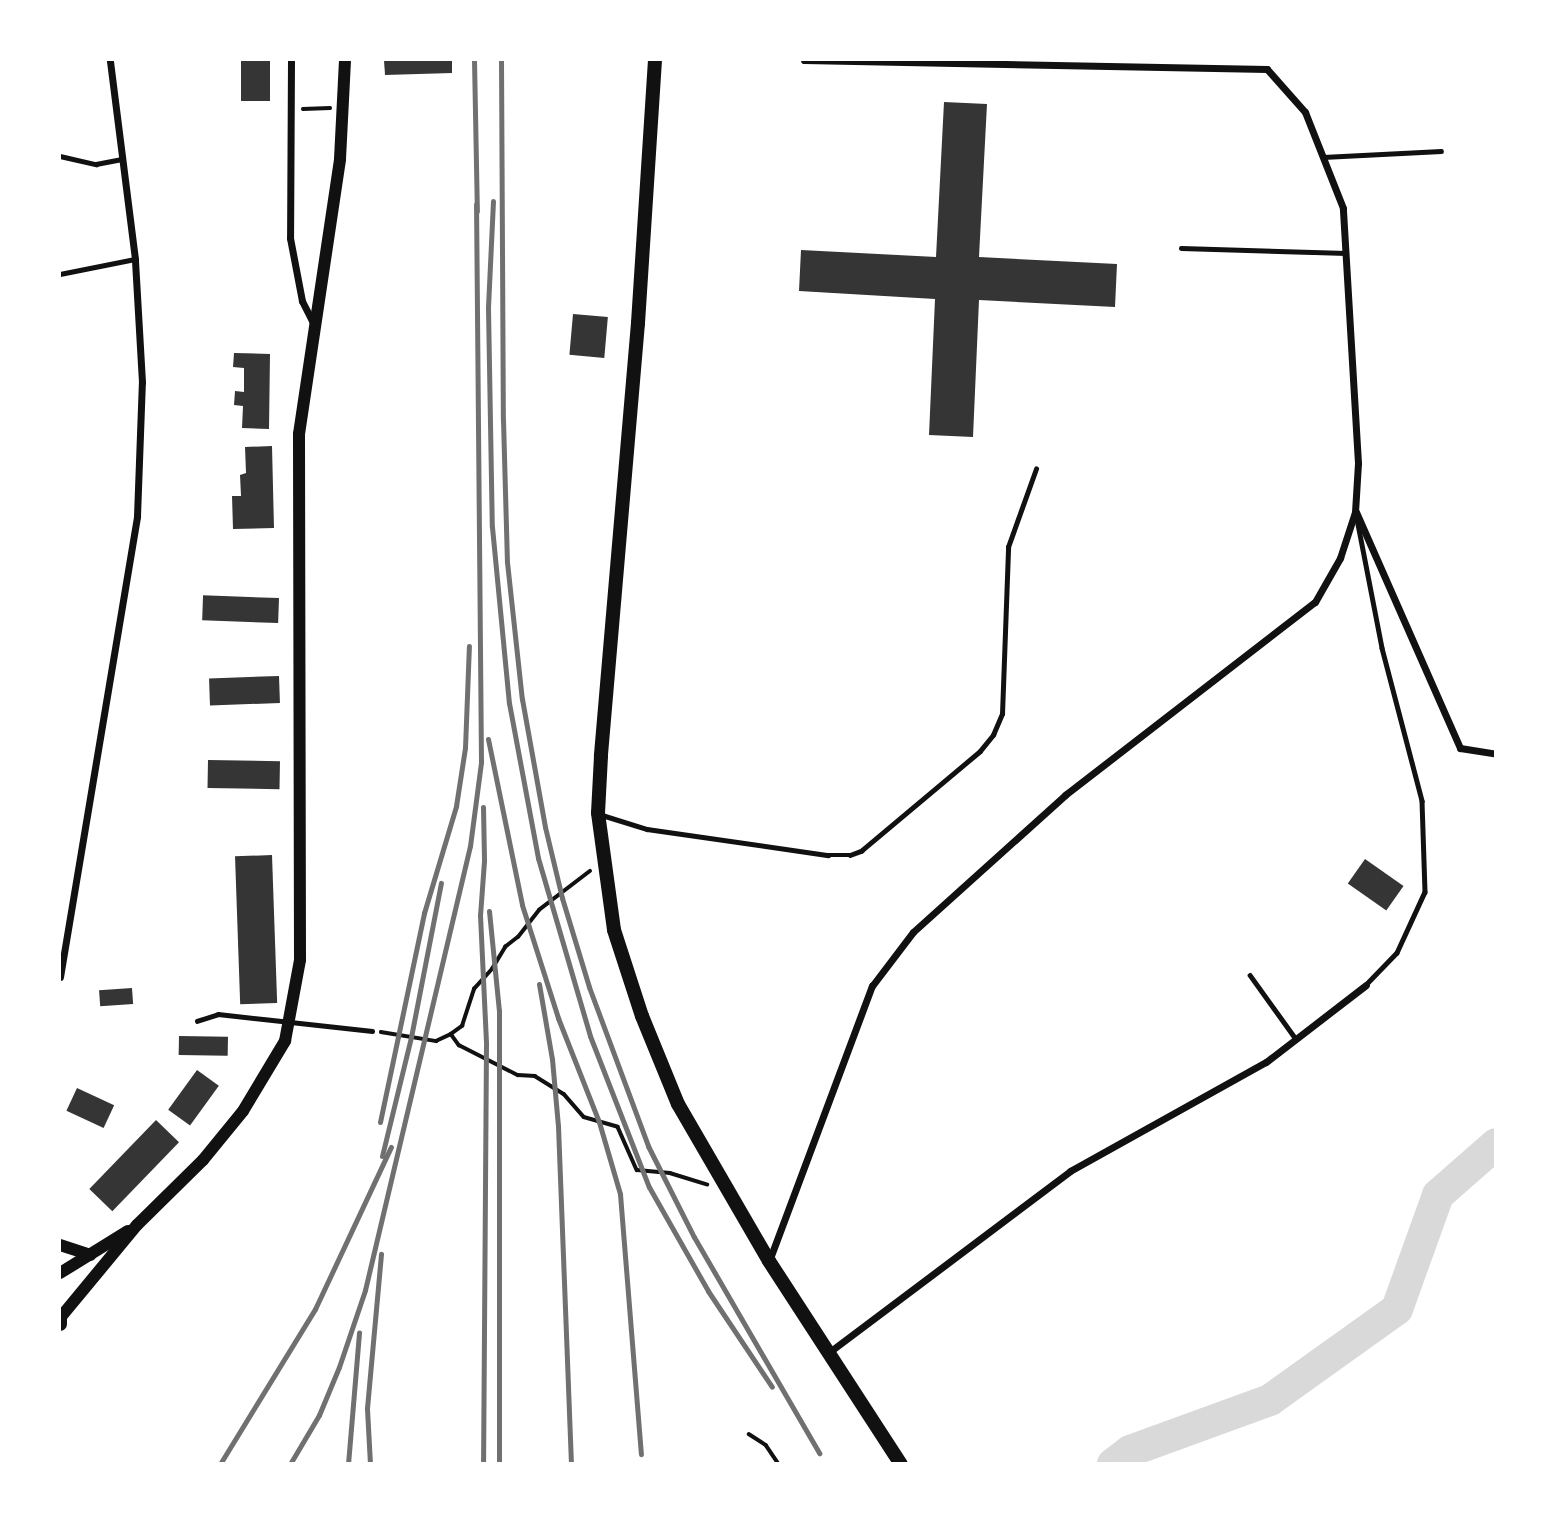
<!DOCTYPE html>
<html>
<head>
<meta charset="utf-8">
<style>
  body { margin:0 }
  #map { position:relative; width:1555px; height:1523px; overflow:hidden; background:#fff; font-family:"Noto Sans",sans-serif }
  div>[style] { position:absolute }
  .river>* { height:32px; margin:-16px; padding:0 16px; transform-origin:16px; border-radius:16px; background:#d9d9d9 }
  .building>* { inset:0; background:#353535; transform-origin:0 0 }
  .path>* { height:3.5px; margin:-1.75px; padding:0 1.75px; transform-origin:1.75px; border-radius:1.75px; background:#111 }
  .service>* { height:4.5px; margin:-2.25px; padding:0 2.25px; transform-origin:2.25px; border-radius:2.25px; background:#111 }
  .minor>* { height:7px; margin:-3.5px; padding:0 3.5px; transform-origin:3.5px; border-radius:3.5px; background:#111 }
  .primary>* { height:12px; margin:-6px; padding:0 6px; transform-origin:6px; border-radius:6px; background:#111 }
  .trunk>* { height:14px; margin:-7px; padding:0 7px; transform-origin:7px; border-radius:7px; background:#111 }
  .rail>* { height:5px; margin:-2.5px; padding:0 2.5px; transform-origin:2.5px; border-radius:2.5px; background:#707070 }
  span { translate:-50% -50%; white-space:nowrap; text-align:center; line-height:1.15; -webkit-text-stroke:5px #fff; paint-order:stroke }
  .frame { position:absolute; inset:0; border:61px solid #fff; pointer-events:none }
</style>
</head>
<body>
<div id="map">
  <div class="river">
    <i style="left:1113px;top:1464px;width:21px;rotate:-37deg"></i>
    <i style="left:1130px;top:1451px;width:149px;rotate:-20deg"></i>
    <i style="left:1270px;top:1400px;width:156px;rotate:-35.6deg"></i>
    <i style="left:1397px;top:1309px;width:121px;rotate:-70.2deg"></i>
    <i style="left:1438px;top:1195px;width:77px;rotate:-41.3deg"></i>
  </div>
  <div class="building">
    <i style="left:241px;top:60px;width:29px;height:41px"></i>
    <i style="clip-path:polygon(384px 60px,452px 60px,452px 73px,385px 75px)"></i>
    <i style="clip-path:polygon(944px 102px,987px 104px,979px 257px,1117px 264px,1115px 307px,979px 300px,973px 437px,929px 435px,935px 299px,799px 291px,801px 250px,936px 257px)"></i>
    <i style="left:573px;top:314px;width:35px;height:41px;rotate:5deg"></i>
    <i style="clip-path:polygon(234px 353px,270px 354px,269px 429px,242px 428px,243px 406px,234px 405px,235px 391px,244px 392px,244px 368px,233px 367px)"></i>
    <i style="clip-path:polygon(272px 446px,274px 528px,233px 529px,232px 496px,241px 496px,240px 475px,246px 473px,245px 447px)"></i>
    <i style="left:279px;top:598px;width:25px;height:76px;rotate:92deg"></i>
    <i style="left:279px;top:676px;width:27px;height:70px;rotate:88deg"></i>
    <i style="left:208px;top:760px;width:72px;height:28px;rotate:1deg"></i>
    <i style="left:272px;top:855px;width:148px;height:37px;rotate:88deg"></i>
    <i style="left:1365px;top:859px;width:47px;height:30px;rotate:35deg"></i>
    <i style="left:132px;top:988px;width:16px;height:33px;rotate:86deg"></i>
    <i style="left:179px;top:1036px;width:49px;height:19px;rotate:1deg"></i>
    <i style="left:197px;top:1070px;width:27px;height:49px;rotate:36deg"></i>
    <i style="left:77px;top:1088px;width:41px;height:25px;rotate:25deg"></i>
    <i style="left:156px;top:1120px;width:32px;height:96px;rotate:44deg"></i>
  </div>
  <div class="path">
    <i style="left:303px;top:109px;width:27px;rotate:-2deg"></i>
    <i style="left:381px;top:1032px;width:56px;rotate:9.3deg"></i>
    <i style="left:436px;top:1041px;width:17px;rotate:-25deg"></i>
    <i style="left:451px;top:1034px;width:14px;rotate:-36deg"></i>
    <i style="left:462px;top:1026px;width:39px;rotate:-72deg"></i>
    <i style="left:474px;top:989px;width:27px;rotate:-48deg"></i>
    <i style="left:492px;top:969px;width:26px;rotate:-59deg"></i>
    <i style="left:505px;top:947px;width:16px;rotate:-38deg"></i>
    <i style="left:518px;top:937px;width:34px;rotate:-52deg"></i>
    <i style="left:539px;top:910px;width:64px;rotate:-37.4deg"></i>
    <i style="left:451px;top:1034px;width:14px;rotate:54deg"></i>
    <i style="left:459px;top:1045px;width:66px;rotate:27deg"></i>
    <i style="left:518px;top:1075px;width:17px;rotate:3deg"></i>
    <i style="left:535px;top:1076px;width:34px;rotate:32deg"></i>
    <i style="left:564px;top:1094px;width:30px;rotate:49deg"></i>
    <i style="left:584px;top:1117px;width:35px;rotate:16deg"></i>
    <i style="left:618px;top:1127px;width:47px;rotate:66.2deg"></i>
    <i style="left:637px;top:1170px;width:33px;rotate:5deg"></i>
    <i style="left:670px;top:1173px;width:39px;rotate:17deg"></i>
    <i style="left:749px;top:1434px;width:20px;rotate:33deg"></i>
    <i style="left:766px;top:1445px;width:23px;rotate:56deg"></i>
  </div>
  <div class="service">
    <i style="left:60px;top:156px;width:37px;rotate:13deg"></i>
    <i style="left:96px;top:164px;width:26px;rotate:-11deg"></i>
    <i style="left:1323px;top:157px;width:118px;rotate:-2.9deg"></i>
    <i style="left:1181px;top:248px;width:165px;rotate:1.7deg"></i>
    <i style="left:60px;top:274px;width:76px;rotate:-11.3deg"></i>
    <i style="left:1357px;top:519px;width:131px;rotate:79deg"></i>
    <i style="left:1382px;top:648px;width:158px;rotate:75.3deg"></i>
    <i style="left:1422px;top:801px;width:91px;rotate:88.1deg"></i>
    <i style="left:1425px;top:892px;width:67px;rotate:114.7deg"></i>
    <i style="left:1397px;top:953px;width:45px;rotate:134.1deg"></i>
    <i style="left:602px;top:815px;width:47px;rotate:17.3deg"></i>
    <i style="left:647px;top:829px;width:183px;rotate:8.2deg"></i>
    <i style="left:828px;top:855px;width:22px"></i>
    <i style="left:850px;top:855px;width:12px;rotate:-20deg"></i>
    <i style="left:861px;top:851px;width:155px;rotate:-40deg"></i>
    <i style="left:980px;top:751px;width:21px;rotate:-51deg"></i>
    <i style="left:993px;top:735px;width:23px;rotate:-67deg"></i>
    <i style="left:1002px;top:714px;width:167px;rotate:-87.9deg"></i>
    <i style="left:1008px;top:547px;width:83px;rotate:-70.3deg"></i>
    <i style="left:1250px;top:975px;width:79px;rotate:54.3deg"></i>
    <i style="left:197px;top:1021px;width:22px;rotate:-18deg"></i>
    <i style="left:218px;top:1014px;width:155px;rotate:6.3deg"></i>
  </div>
  <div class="minor">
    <i style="left:291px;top:60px;width:178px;rotate:90.3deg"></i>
    <i style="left:290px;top:238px;width:64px;rotate:79.2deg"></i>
    <i style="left:302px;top:301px;width:27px;rotate:63deg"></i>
    <i style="left:1356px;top:512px;width:258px;rotate:66.2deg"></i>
    <i style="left:1460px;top:748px;width:36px;rotate:9deg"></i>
    <i style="left:60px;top:977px;width:467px;rotate:-80.5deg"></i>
    <i style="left:137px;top:516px;width:134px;rotate:-87.9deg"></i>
    <i style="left:142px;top:382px;width:123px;rotate:-93.3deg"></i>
    <i style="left:135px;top:259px;width:201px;rotate:-97.2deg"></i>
    <i style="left:769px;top:1261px;width:294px;rotate:-69.5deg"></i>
    <i style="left:872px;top:986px;width:68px;rotate:-52.8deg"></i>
    <i style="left:913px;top:932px;width:205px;rotate:-42deg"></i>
    <i style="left:1065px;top:795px;width:316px;rotate:-37.7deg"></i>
    <i style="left:1315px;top:602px;width:51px;rotate:-60.4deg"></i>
    <i style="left:1340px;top:558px;width:48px;rotate:-71.9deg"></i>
    <i style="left:1355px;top:512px;width:49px;rotate:-86.5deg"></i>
    <i style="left:1358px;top:463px;width:255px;rotate:-93.4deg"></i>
    <i style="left:1343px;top:208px;width:103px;rotate:-111.6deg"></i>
    <i style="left:1305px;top:112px;width:57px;rotate:-131.5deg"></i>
    <i style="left:1267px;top:69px;width:463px;rotate:-178.9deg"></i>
    <i style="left:828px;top:1353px;width:303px;rotate:-36.9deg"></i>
    <i style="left:1070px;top:1171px;width:224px;rotate:-29.1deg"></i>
    <i style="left:1266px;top:1062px;width:126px;rotate:-37.6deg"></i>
  </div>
  <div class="primary">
    <i style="left:60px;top:1245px;width:32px;rotate:18deg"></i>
    <i style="left:60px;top:1273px;width:80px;rotate:-31.7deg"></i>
    <i style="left:60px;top:1318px;width:121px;rotate:-50.4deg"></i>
    <i style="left:137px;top:1225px;width:93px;rotate:-44.6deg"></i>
    <i style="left:203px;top:1160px;width:63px;rotate:-50.8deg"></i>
    <i style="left:243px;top:1111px;width:82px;rotate:-59deg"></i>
    <i style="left:285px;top:1041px;width:82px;rotate:-79.5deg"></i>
    <i style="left:300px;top:960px;width:526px;rotate:-90.11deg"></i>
    <i style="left:299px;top:434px;width:278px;rotate:-81.5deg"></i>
    <i style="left:340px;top:159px;width:99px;rotate:-87.1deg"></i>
  </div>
  <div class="trunk">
    <i style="left:655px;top:60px;width:264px;rotate:93.7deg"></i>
    <i style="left:638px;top:323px;width:435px;rotate:94.9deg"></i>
    <i style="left:601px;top:756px;width:57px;rotate:93deg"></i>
    <i style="left:598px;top:813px;width:118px;rotate:82.2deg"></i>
    <i style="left:614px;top:930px;width:90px;rotate:72deg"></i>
    <i style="left:642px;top:1016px;width:95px;rotate:67.8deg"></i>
    <i style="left:678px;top:1104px;width:181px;rotate:59.9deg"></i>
    <i style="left:769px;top:1261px;width:242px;rotate:57deg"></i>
    <i style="left:60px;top:1315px;width:9px;rotate:90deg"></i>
  </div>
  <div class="rail">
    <i style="left:474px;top:60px;width:151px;rotate:88.9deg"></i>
    <i style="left:501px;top:60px;width:360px;rotate:89.7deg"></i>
    <i style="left:503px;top:420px;width:142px;rotate:88.4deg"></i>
    <i style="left:507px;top:562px;width:138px;rotate:83.8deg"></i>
    <i style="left:522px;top:699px;width:130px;rotate:79.8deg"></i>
    <i style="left:545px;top:827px;width:73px;rotate:76.5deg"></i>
    <i style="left:562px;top:898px;width:93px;rotate:73.1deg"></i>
    <i style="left:589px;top:987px;width:170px;rotate:69.6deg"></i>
    <i style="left:648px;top:1146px;width:102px;rotate:63.2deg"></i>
    <i style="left:694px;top:1237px;width:250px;rotate:59.9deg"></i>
    <i style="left:493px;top:201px;width:107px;rotate:92.7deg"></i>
    <i style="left:488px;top:308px;width:219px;rotate:89deg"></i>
    <i style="left:492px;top:527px;width:177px;rotate:84.5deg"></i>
    <i style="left:509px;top:703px;width:158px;rotate:79.4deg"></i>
    <i style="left:538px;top:858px;width:185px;rotate:73.7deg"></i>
    <i style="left:590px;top:1036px;width:162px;rotate:68.7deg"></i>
    <i style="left:649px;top:1187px;width:120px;rotate:60.4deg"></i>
    <i style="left:708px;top:1291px;width:115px;rotate:56.3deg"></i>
    <i style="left:488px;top:739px;width:169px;rotate:78.4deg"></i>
    <i style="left:522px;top:905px;width:119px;rotate:72.3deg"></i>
    <i style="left:558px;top:1018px;width:112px;rotate:68.5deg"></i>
    <i style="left:599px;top:1122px;width:75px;rotate:73.7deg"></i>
    <i style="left:620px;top:1194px;width:261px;rotate:85.4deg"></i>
    <i style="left:483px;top:807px;width:54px;rotate:88.9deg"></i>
    <i style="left:484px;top:861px;width:54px;rotate:94.2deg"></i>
    <i style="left:480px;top:915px;width:129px;rotate:87.3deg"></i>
    <i style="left:486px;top:1044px;width:420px;rotate:90.4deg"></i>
    <i style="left:489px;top:911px;width:100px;rotate:84.3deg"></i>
    <i style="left:499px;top:1011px;width:453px;rotate:90deg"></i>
    <i style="left:539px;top:984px;width:76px;rotate:80.2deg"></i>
    <i style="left:552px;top:1059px;width:67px;rotate:84.9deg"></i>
    <i style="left:558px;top:1126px;width:338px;rotate:87.8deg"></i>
    <i style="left:380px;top:1122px;width:214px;rotate:-78.1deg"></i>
    <i style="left:424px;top:913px;width:112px;rotate:-73.3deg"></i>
    <i style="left:456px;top:806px;width:59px;rotate:-81.2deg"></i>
    <i style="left:465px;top:748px;width:102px;rotate:-87.8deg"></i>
    <i style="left:382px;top:1156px;width:122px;rotate:-76.3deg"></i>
    <i style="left:411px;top:1037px;width:157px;rotate:-79deg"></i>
    <i style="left:220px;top:1464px;width:182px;rotate:-58.5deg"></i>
    <i style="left:315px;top:1309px;width:179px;rotate:-64.9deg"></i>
    <i style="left:290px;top:1464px;width:57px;rotate:-59.4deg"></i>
    <i style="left:319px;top:1415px;width:52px;rotate:-67.4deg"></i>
    <i style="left:339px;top:1367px;width:81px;rotate:-71.3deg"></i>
    <i style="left:365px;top:1290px;width:456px;rotate:-76.7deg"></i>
    <i style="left:470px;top:846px;width:85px;rotate:-82.5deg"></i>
    <i style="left:481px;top:762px;width:558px;rotate:-90.51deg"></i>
    <i style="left:348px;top:1464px;width:132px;rotate:-85.2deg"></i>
    <i style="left:370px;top:1464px;width:56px;rotate:-93.1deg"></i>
    <i style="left:367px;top:1408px;width:155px;rotate:-84.8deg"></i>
  </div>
  <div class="frame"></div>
</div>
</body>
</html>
